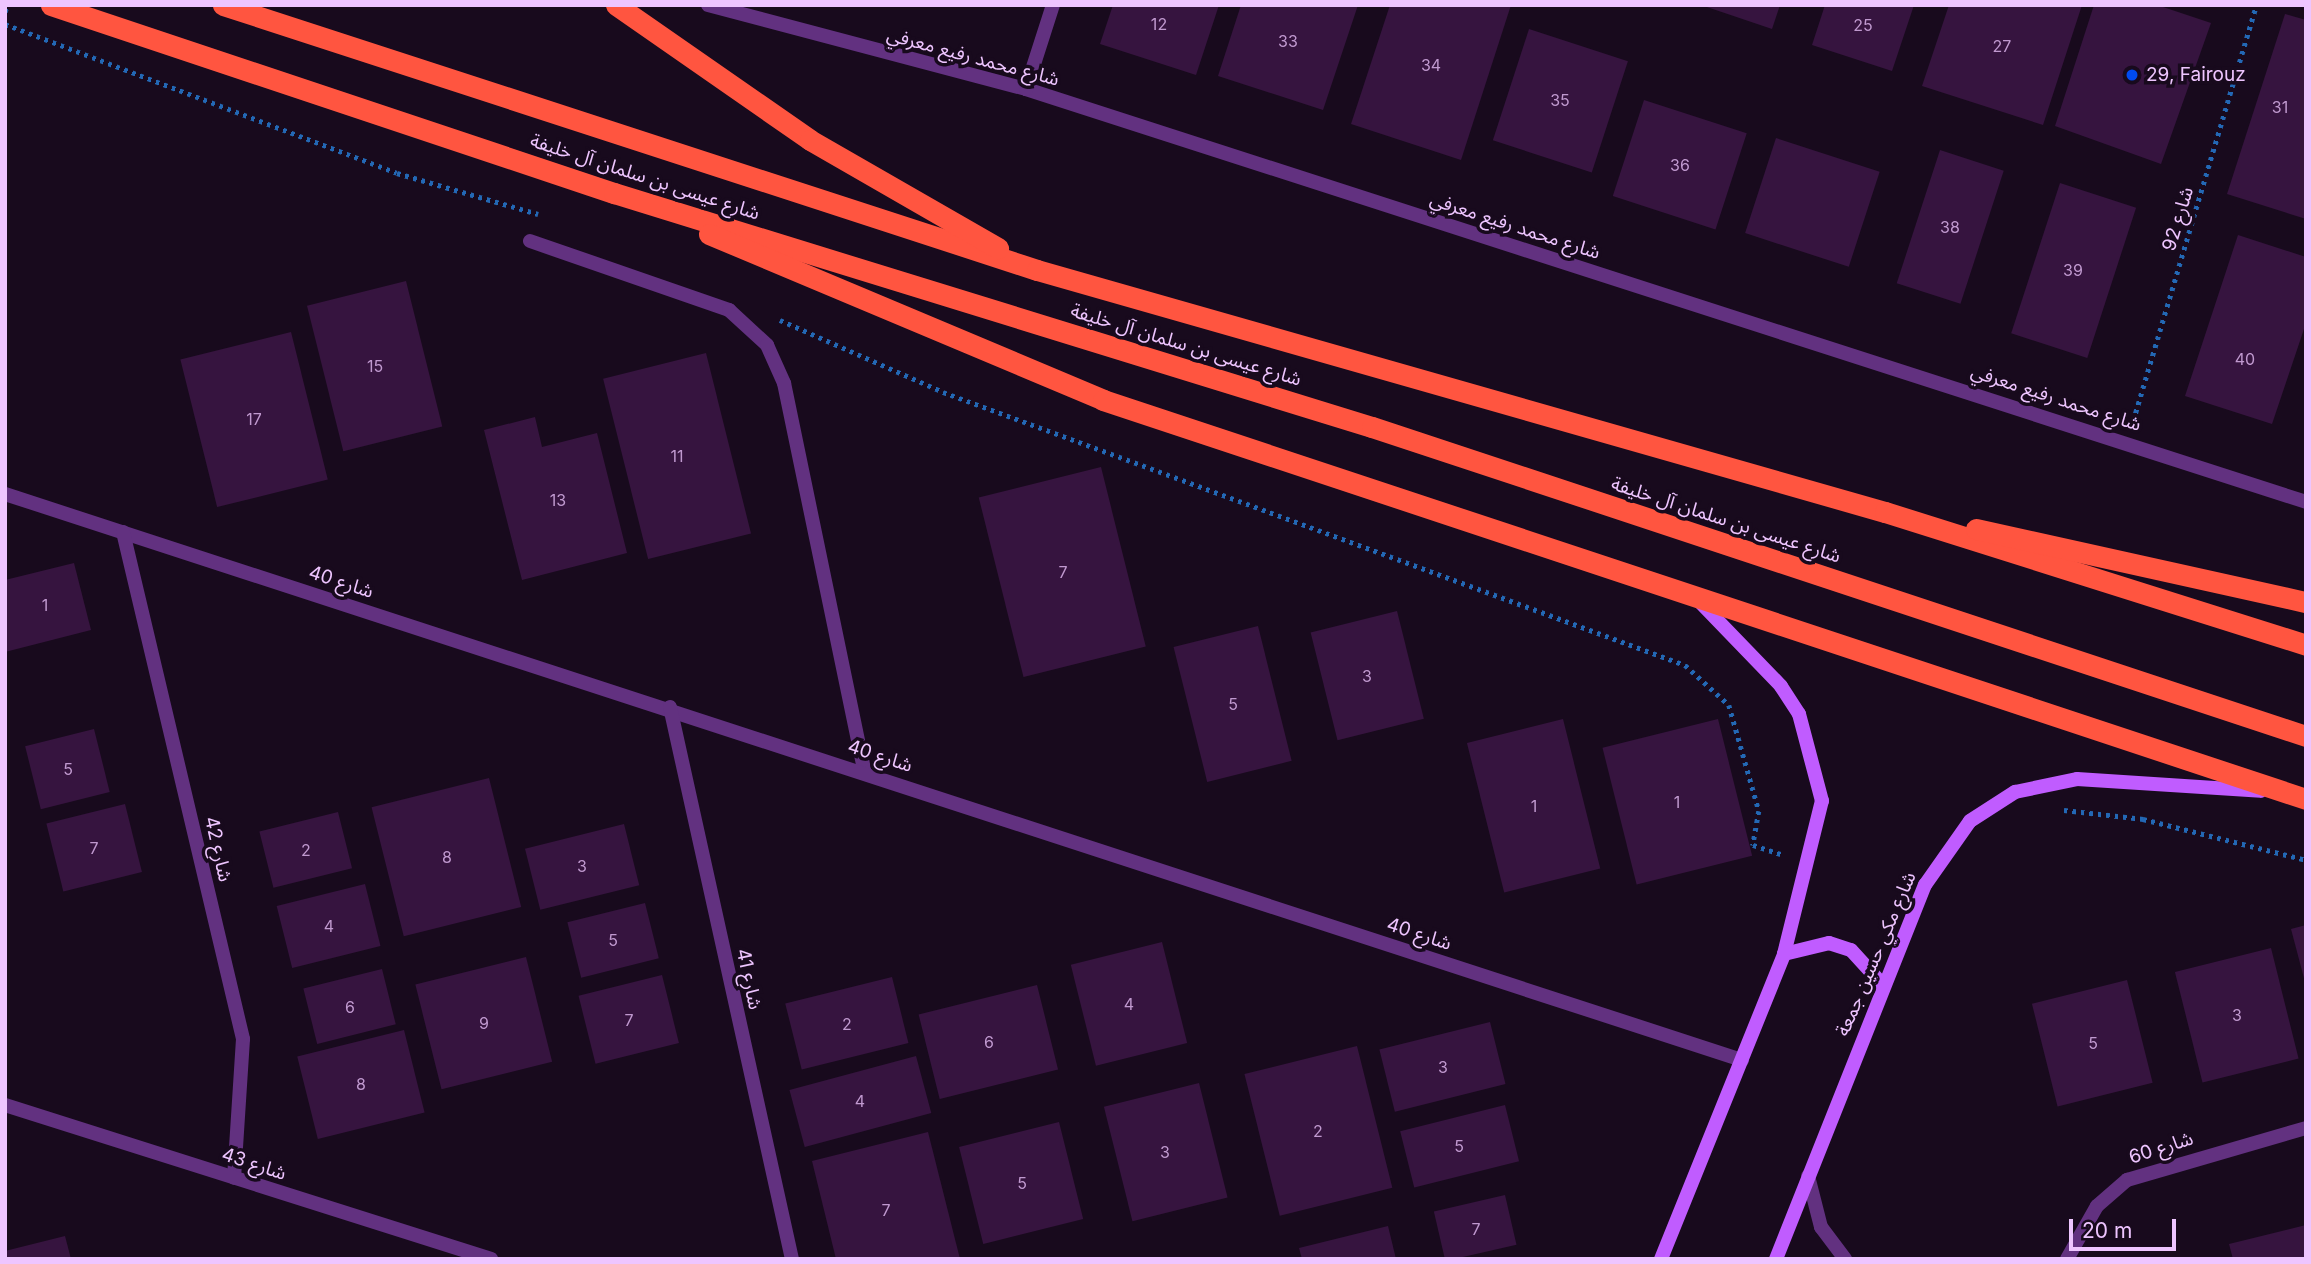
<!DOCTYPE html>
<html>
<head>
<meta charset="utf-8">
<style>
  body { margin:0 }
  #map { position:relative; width:2311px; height:1264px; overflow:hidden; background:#180a1d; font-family:Inter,"Noto Sans Arabic",sans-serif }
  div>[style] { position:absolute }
  .building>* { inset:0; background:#36143f; transform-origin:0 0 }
  .path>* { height:4.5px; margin-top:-2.25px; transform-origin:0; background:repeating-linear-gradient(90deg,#2368b5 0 3.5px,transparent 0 8.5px) }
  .lane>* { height:14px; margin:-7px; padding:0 7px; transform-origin:7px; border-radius:7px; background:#623180 }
  .street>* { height:14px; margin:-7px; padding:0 7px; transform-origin:7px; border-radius:7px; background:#623180 }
  .secondary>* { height:14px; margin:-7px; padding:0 7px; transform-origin:7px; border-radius:7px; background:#c05cff }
  .highway>* { height:21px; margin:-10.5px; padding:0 10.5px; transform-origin:10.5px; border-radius:10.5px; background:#ff5540 }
  .dots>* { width:19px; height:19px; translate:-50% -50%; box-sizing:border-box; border:4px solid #180a1d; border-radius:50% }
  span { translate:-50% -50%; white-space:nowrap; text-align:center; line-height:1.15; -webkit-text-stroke:7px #180a1d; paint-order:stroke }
  .number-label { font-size:16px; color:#c099cf }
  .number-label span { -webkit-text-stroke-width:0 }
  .street-label { font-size:19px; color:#eec5ff }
  .poi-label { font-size:19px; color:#eec5ff }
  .left { translate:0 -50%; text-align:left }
  .frame { position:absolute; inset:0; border:7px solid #eec5ff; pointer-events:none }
  .scale { position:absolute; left:2069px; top:1219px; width:107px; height:32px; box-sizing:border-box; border:4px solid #eec5ff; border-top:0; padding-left:9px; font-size:21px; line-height:24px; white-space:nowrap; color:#eec5ff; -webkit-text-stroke:5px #180a1d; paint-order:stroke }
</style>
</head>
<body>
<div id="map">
  <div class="building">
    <i style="clip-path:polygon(1113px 5px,1219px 5px,1196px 75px,1100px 44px)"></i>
    <i style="clip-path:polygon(1241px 5px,1358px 5px,1323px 110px,1218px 76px)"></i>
    <i style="clip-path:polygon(1390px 5px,1511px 5px,1461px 160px,1351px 124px)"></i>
    <i style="clip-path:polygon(1701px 5px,1780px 5px,1772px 29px)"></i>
    <i style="clip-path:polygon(1825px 5px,1914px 5px,1892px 71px,1812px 45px)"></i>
    <i style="clip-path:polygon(1949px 5px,2082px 5px,2043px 125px,1922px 86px)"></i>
    <i style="clip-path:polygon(2094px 5px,2157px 5px,2211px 23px,2161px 164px,2055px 126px)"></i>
    <i style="clip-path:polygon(2285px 14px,2306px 20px,2306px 219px,2227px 194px)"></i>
    <i style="left:1529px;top:29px;width:104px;height:117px;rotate:18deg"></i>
    <i style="left:1644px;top:100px;width:108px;height:101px;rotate:18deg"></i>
    <i style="left:1776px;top:138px;width:109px;height:100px;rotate:18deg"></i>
    <i style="left:1940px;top:150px;width:67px;height:140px;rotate:18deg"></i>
    <i style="left:2060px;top:183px;width:80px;height:158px;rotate:18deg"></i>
    <i style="clip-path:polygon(2238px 235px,2306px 257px,2306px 323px,2272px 424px,2185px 396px)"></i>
    <i style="left:406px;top:281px;width:150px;height:102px;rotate:76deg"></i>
    <i style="left:291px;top:332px;width:152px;height:114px;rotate:76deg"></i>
    <i style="left:706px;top:353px;width:186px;height:106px;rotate:76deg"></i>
    <i style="clip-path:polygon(535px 417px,542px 447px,597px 433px,627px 553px,522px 580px,484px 430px)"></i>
    <i style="left:1101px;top:467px;width:185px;height:126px;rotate:76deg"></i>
    <i style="clip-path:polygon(74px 563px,91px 630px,5px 652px,5px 580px)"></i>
    <i style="left:1397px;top:611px;width:111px;height:89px;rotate:76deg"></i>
    <i style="left:1258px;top:626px;width:139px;height:87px;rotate:76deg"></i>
    <i style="left:1563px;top:719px;width:154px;height:99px;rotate:76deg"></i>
    <i style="left:1718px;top:719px;width:141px;height:119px;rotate:76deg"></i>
    <i style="left:94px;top:729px;width:65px;height:71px;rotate:76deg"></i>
    <i style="left:489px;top:778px;width:133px;height:121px;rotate:76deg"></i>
    <i style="left:125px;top:804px;width:70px;height:81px;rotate:76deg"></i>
    <i style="left:338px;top:812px;width:58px;height:81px;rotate:76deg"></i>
    <i style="left:624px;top:824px;width:63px;height:102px;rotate:76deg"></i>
    <i style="left:365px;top:884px;width:64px;height:91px;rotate:76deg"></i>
    <i style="left:645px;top:903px;width:57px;height:80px;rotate:76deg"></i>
    <i style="clip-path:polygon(2306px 925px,2306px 981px,2305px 982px,2291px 929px)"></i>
    <i style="left:1162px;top:942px;width:104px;height:94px;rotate:76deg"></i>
    <i style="left:2271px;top:948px;width:114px;height:99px;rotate:76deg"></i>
    <i style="left:526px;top:957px;width:108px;height:114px;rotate:76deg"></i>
    <i style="left:382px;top:969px;width:57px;height:81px;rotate:76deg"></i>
    <i style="left:662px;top:975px;width:70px;height:86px;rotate:76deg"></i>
    <i style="left:892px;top:977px;width:68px;height:110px;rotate:76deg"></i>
    <i style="left:2127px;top:980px;width:106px;height:98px;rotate:76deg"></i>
    <i style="left:1037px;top:985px;width:87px;height:122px;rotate:76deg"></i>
    <i style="left:1490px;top:1022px;width:64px;height:114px;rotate:76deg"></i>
    <i style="left:404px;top:1030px;width:85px;height:110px;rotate:76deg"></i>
    <i style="left:1357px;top:1046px;width:146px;height:116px;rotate:76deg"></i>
    <i style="left:916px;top:1056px;width:59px;height:131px;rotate:75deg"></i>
    <i style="left:1199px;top:1083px;width:118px;height:98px;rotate:76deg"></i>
    <i style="left:1505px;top:1105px;width:58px;height:108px;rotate:76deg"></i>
    <i style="left:1059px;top:1122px;width:100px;height:103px;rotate:76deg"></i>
    <i style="clip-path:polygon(928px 1132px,960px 1259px,836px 1259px,812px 1161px)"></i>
    <i style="left:1505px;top:1195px;width:51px;height:73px;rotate:77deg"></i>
    <i style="clip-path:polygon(2306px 1225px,2306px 1259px,2233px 1259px,2229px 1244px)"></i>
    <i style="clip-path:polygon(1388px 1226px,1396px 1259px,1302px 1259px,1299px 1248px)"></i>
    <i style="clip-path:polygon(65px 1236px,71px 1259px,5px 1259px,5px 1251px)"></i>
  </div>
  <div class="path">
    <i style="left:5px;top:12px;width:7px;rotate:-74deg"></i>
    <i style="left:5px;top:24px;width:419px;rotate:20.8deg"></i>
    <i style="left:397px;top:173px;width:147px;rotate:16.2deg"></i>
    <i style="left:780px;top:320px;width:178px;rotate:23.8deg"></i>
    <i style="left:943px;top:392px;width:791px;rotate:20.2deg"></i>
    <i style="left:1685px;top:665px;width:59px;rotate:42.3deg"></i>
    <i style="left:1729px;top:705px;width:110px;rotate:74.2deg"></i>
    <i style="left:1759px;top:811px;width:35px;rotate:100deg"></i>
    <i style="left:1753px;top:845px;width:33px;rotate:18deg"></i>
    <i style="left:2133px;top:421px;width:434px;rotate:-73.5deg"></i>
    <i style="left:2064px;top:810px;width:80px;rotate:6.5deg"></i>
    <i style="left:2143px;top:819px;width:168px;rotate:14.1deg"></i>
  </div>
  <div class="lane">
    <i style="left:530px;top:241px;width:211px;rotate:19.1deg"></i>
    <i style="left:729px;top:310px;width:52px;rotate:42.6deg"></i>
    <i style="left:767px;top:345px;width:42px;rotate:65.9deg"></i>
    <i style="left:784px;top:383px;width:396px;rotate:78.3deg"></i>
  </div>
  <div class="street">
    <i style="left:708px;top:5px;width:329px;rotate:14.8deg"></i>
    <i style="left:1026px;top:89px;width:1345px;rotate:17.88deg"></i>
    <i style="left:1026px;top:89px;width:88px;rotate:-72.2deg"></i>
    <i style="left:5px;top:494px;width:1827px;rotate:18.05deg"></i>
    <i style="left:123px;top:532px;width:521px;rotate:76.68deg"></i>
    <i style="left:243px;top:1039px;width:139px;rotate:93.7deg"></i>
    <i style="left:670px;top:707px;width:565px;rotate:77.54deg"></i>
    <i style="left:5px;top:1105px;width:510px;rotate:17.58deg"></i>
    <i style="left:1808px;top:1176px;width:53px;rotate:75.7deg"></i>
    <i style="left:1821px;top:1227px;width:40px;rotate:53deg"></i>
    <i style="left:2067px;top:1259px;width:61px;rotate:-60.5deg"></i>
    <i style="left:2097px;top:1206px;width:40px;rotate:-41deg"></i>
    <i style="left:2127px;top:1180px;width:186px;rotate:-16.2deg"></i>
  </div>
  <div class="secondary">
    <i style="left:1784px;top:954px;width:46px;rotate:-13.7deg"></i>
    <i style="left:1829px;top:943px;width:23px;rotate:18deg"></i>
    <i style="left:1851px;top:950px;width:46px;rotate:47.6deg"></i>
    <i style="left:1661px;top:1259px;width:329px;rotate:-68deg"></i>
    <i style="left:1784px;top:954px;width:158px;rotate:-76.1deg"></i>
    <i style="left:1822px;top:801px;width:90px;rotate:-104.8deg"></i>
    <i style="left:1799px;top:714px;width:33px;rotate:-123deg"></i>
    <i style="left:1781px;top:686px;width:122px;rotate:-134deg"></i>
    <i style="left:1776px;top:1259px;width:403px;rotate:-68.3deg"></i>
    <i style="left:1925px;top:885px;width:78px;rotate:-54.9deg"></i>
    <i style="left:1970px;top:821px;width:54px;rotate:-32.8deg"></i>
    <i style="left:2015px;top:792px;width:63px;rotate:-11.8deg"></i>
    <i style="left:2077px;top:779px;width:184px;rotate:3.7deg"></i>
  </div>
  <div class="highway">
    <i style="left:51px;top:5px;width:594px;rotate:18.47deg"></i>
    <i style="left:614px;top:193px;width:793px;rotate:17.16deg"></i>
    <i style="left:1372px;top:427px;width:984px;rotate:18.31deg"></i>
    <i style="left:223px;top:5px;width:856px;rotate:18.03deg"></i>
    <i style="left:1037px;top:270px;width:882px;rotate:15.93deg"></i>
    <i style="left:1885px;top:512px;width:442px;rotate:17.5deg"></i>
    <i style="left:616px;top:5px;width:236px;rotate:34.8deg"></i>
    <i style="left:810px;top:140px;width:217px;rotate:29.9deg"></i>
    <i style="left:709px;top:234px;width:428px;rotate:22.8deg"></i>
    <i style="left:1103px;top:400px;width:1267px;rotate:18.35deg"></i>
    <i style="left:1976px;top:529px;width:338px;rotate:12.5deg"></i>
  </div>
  <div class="dots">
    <i style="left:2132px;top:75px;background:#004bf0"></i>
  </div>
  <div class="number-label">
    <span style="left:1159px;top:24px">12</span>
    <span style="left:1863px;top:25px">25</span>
    <span style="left:1288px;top:41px">33</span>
    <span style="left:2002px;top:46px">27</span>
    <span style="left:1431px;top:65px">34</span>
    <span style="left:1560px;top:100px">35</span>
    <span style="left:2280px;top:107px">31</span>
    <span style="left:1680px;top:165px">36</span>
    <span style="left:1950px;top:227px">38</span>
    <span style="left:2073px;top:270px">39</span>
    <span style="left:2245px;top:359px">40</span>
    <span style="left:375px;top:366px">15</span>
    <span style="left:254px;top:419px">17</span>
    <span style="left:677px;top:456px">11</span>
    <span style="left:558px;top:500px">13</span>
    <span style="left:1063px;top:572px">7</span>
    <span style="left:45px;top:605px">1</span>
    <span style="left:1367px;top:676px">3</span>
    <span style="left:1233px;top:704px">5</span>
    <span style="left:68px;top:769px">5</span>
    <span style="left:1677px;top:802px">1</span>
    <span style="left:1534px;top:806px">1</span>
    <span style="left:94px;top:848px">7</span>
    <span style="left:306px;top:850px">2</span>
    <span style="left:447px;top:857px">8</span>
    <span style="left:582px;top:866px">3</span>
    <span style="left:329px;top:926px">4</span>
    <span style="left:613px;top:940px">5</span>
    <span style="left:1129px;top:1004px">4</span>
    <span style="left:350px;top:1007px">6</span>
    <span style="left:2237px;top:1015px">3</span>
    <span style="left:629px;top:1020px">7</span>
    <span style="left:484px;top:1023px">9</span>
    <span style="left:847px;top:1024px">2</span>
    <span style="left:989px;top:1042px">6</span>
    <span style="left:2093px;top:1043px">5</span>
    <span style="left:1443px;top:1067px">3</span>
    <span style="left:361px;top:1084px">8</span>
    <span style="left:860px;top:1101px">4</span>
    <span style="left:1318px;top:1131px">2</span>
    <span style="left:1459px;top:1146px">5</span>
    <span style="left:1165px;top:1152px">3</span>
    <span style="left:1022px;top:1183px">5</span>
    <span style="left:886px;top:1210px">7</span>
    <span style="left:1476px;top:1229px">7</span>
  </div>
  <div class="street-label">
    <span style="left:973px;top:57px;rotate:15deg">شارع محمد رفيع معرفي</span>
    <span style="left:645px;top:177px;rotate:18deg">شارع عيسى بن سلمان آل خليفة</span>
    <span style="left:2178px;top:219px;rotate:-73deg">شارع 92</span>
    <span style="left:1515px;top:226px;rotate:18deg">شارع محمد رفيع معرفي</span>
    <span style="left:1186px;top:345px;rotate:17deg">شارع عيسى بن سلمان آل خليفة</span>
    <span style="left:2056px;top:398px;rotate:18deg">شارع محمد رفيع معرفي</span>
    <span style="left:1726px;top:520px;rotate:18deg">شارع عيسى بن سلمان آل خليفة</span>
    <span style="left:341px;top:582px;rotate:18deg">شارع 40</span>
    <span style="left:880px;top:756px;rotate:18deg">شارع 40</span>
    <span style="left:218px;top:849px;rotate:77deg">شارع 42</span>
    <span style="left:1419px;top:934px;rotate:18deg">شارع 40</span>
    <span style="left:1876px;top:954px;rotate:-67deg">شارع مكي حسين جمعة</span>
    <span style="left:749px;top:979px;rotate:78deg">شارع 41</span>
    <span style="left:2161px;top:1148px;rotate:-18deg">شارع 60</span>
    <span style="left:254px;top:1164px;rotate:18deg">شارع 43</span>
  </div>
  <div class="poi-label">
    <span class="left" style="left:2146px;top:75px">29, Fairouz</span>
  </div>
  <div class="frame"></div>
  <div class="scale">20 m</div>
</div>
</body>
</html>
